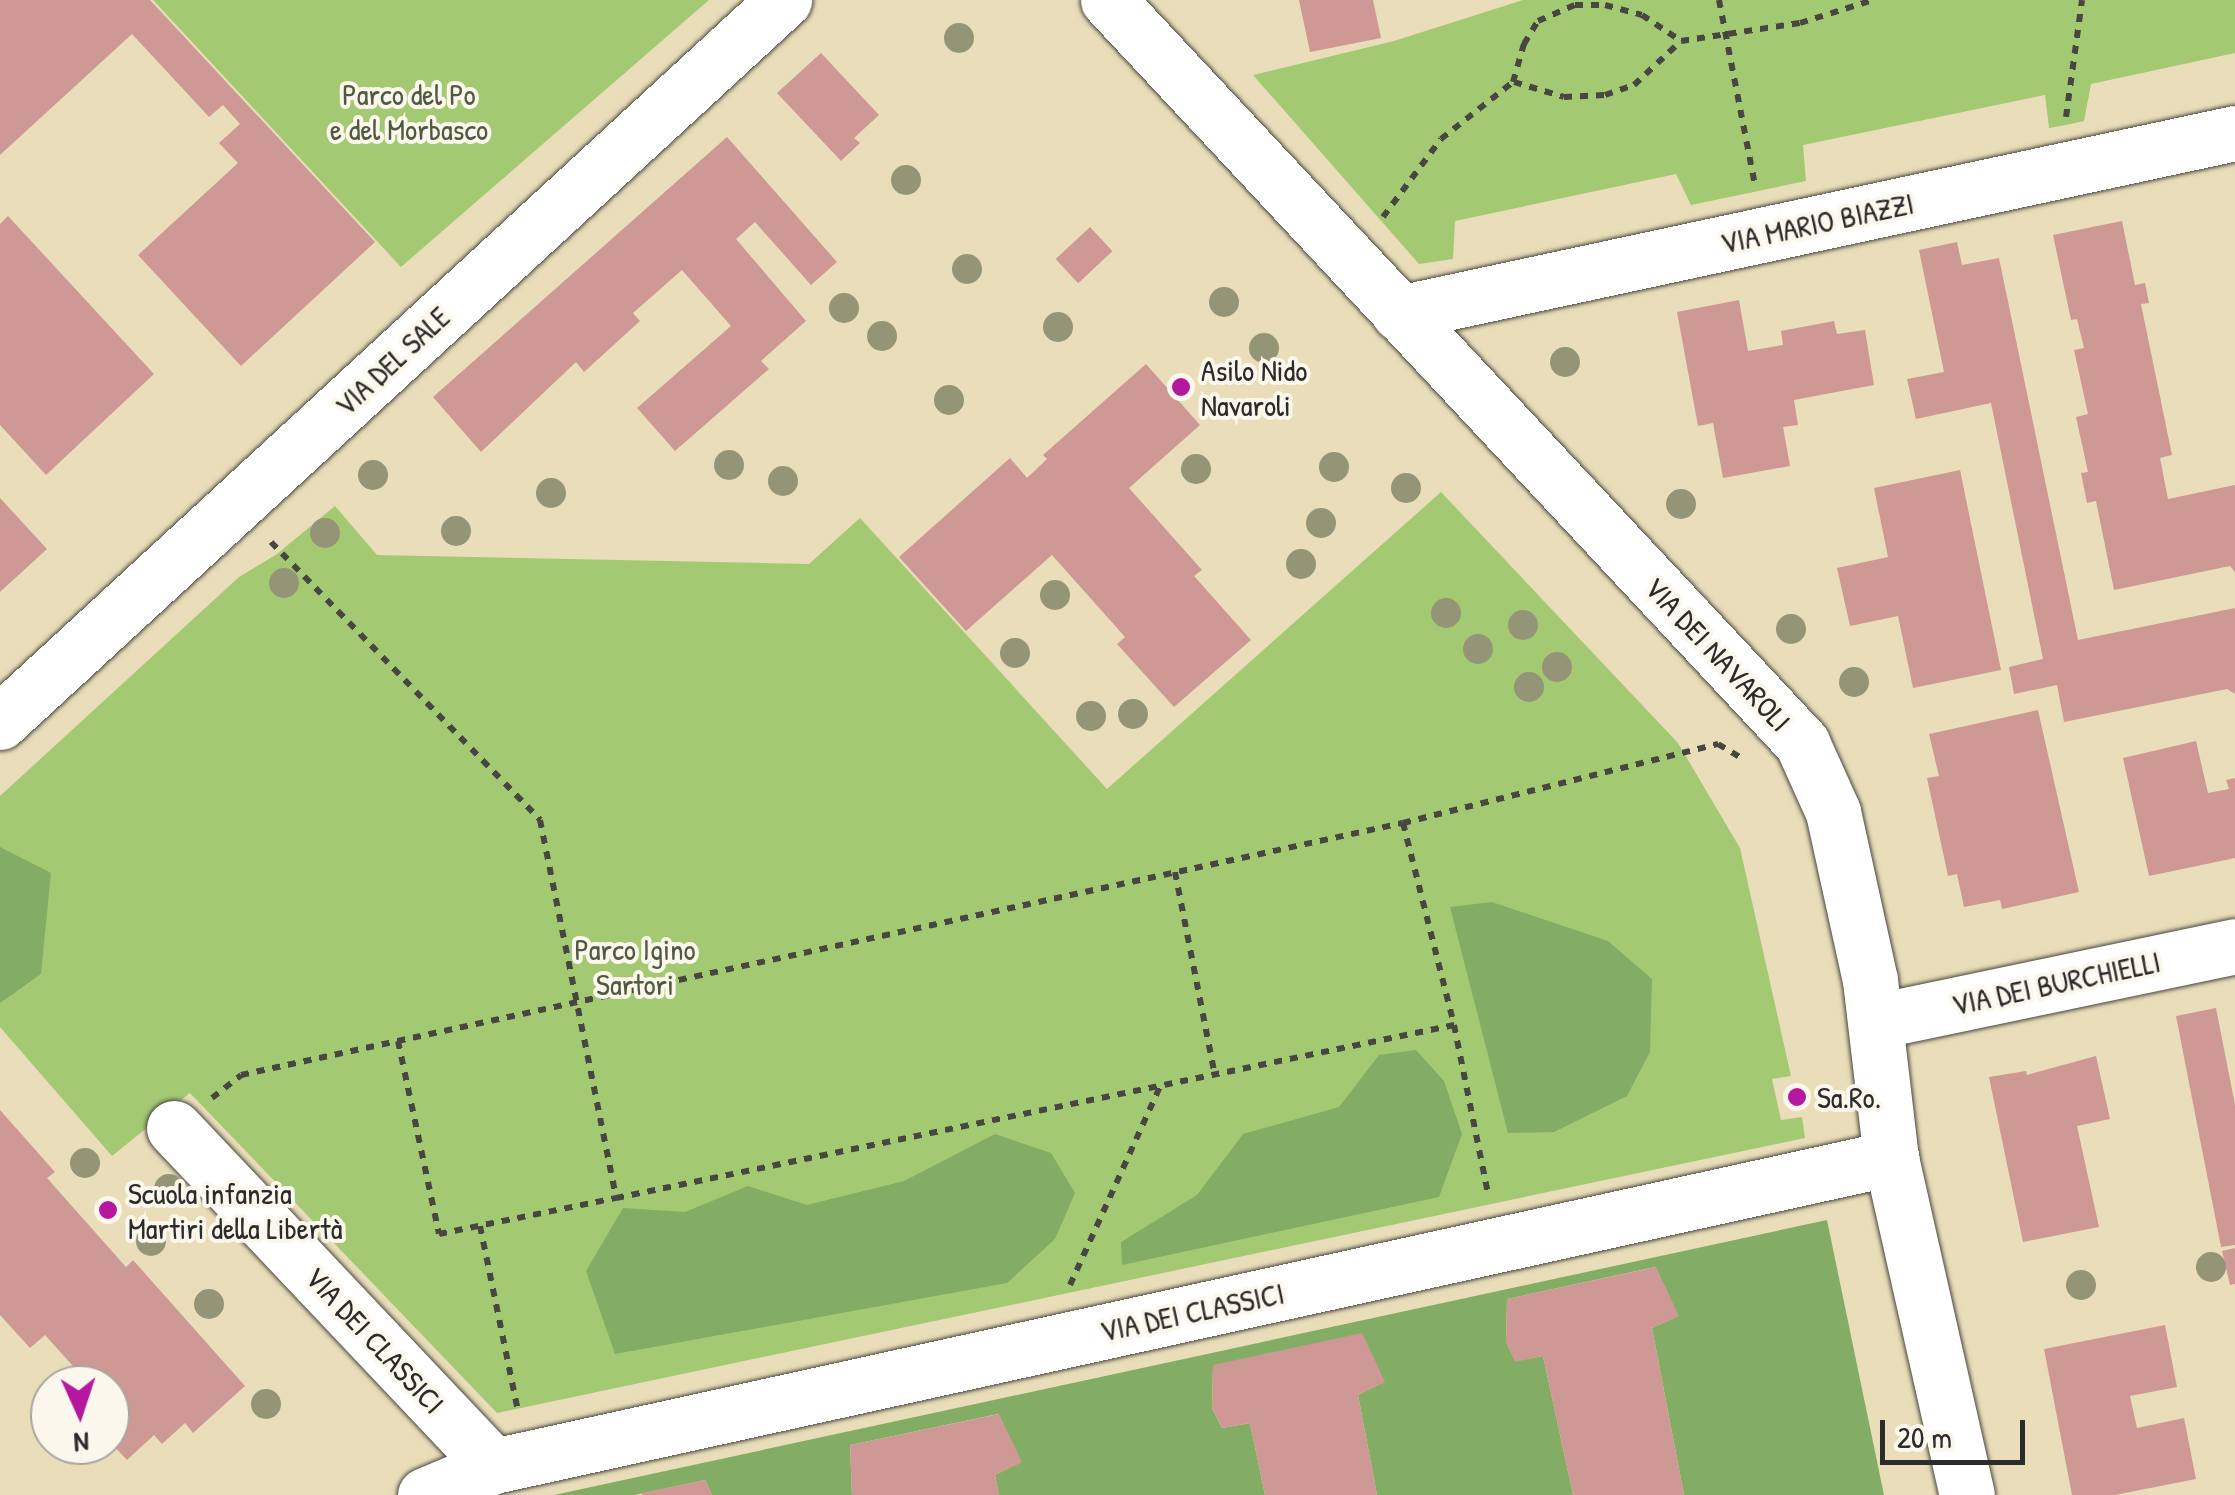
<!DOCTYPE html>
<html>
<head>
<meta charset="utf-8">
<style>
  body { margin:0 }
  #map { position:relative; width:2235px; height:1495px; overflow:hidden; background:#e9deb9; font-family:"Patrick Hand",sans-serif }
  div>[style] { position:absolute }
  .green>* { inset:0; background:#a4c973 }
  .forest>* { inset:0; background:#83ad65 }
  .building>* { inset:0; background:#ce9994; transform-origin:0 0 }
  .path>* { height:6px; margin-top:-3px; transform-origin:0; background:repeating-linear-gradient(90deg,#484640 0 8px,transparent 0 16px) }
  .roads { filter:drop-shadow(0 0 2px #484640) drop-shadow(0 0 2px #484640) }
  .minor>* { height:55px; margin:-27.5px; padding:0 27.5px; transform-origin:27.5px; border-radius:27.5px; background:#fff }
  .trees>* { width:30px; height:30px; margin:-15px; border-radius:50%; background:#949577 }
  .dots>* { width:28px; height:28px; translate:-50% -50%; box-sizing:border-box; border:5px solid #fbf7ec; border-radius:50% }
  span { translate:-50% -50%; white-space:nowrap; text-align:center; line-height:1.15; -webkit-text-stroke:8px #fbf7ec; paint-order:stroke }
  .park-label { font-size:30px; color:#4f5a41 }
  .street-label { font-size:30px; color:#2b2b2b }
  .poi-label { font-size:30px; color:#2b2b2b }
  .left { translate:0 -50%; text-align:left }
  .north { position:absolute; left:30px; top:1365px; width:100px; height:100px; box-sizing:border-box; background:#fbf7ec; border:2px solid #a8a59f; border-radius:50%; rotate:177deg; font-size:28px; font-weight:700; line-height:40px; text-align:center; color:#2b2b2b }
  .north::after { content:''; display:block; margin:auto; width:35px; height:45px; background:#b5179e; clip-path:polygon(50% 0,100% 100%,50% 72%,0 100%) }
  .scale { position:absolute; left:1880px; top:1420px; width:145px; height:45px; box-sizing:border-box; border:5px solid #2b2b2b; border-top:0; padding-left:12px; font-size:30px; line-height:35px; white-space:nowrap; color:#2b2b2b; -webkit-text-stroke:8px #fbf7ec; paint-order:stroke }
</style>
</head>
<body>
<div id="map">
  <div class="green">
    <i style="clip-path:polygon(153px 0,709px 0,401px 267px)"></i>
    <i style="clip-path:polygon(1523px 0,2235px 0,2235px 53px,2091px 84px,2084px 121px,2066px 125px,2049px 128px,2045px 95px,1803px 145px,1806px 181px,1691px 205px,1676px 174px,1455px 221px,1453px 259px,1419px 264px,1253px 75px,1394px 41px)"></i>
    <i style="clip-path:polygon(1441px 492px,1678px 743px,1740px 848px,1791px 1076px,1772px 1079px,1781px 1120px,1802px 1117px,1805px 1138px,497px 1413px,190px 1093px,112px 1156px,0 1027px,0 796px,239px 577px,277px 554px,335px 506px,377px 555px,809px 564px,860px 518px,1107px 789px)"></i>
  </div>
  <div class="forest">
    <i style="clip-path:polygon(0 847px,51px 873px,41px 974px,0 1003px)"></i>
    <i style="clip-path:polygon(1492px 902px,1608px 941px,1652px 979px,1650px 1052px,1627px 1096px,1554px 1132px,1508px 1133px,1450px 907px)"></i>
    <i style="clip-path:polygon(1416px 1050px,1444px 1081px,1462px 1134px,1439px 1197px,1122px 1265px,1121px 1242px,1197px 1195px,1243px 1134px,1339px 1107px,1379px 1055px)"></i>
    <i style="clip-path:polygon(995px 1134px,1051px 1153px,1075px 1193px,1055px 1239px,1007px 1283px,615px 1354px,586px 1271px,623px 1208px,685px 1212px,748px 1186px,807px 1205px,904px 1181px)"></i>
    <i style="clip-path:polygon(1827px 1220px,1884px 1495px,1684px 1495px,1652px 1328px,1678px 1316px,1655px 1267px,1507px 1299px,1506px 1341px,1515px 1361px,1543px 1356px,1573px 1495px,1377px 1495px,1358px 1395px,1384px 1382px,1213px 1366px,1212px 1408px,1222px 1428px,1250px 1423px,1265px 1495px,999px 1495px,995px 1475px,1021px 1462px,998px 1414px,850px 1445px,852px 1495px,712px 1495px,705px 1480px,635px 1495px,554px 1495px)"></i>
  </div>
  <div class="building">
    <i style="clip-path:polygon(0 0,150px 0,375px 242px,241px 366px,138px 255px,238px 163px,219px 143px,240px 124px,223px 105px,209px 117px,132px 34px,0 155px)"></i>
    <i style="clip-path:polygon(1299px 0,1373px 0,1381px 38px,1310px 52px)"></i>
    <i style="clip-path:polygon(821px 53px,879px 115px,854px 138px,860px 143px,841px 161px,777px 93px)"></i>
    <i style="clip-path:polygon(727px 137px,837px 262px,811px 285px,755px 222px,736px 239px,806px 321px,761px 361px,769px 369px,675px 451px,637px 408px,731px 326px,682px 270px,633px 313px,640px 321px,584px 372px,576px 362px,481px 452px,433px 397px)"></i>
    <i style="clip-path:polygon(8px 216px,154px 374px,46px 475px,0 425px,0 224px)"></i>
    <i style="clip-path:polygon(2122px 221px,2135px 285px,2145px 283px,2149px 303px,2141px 304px,2172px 455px,2160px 458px,2168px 499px,2235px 485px,2235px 572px,2230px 566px,2114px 590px,2096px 501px,2087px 503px,2081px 473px,2088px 472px,2076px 417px,2088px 414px,2074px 350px,2084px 348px,2077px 319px,2071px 320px,2053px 235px)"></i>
    <i style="left:1090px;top:227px;width:33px;height:47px;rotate:47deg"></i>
    <i style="clip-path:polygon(1957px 242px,1962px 265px,1999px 258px,2078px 640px,2235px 608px,2235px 694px,2227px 689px,2064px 722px,2057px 685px,2014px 694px,2009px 667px,2043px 659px,1991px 403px,1916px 419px,1907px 379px,1944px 372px,1919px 250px)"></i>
    <i style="clip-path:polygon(1739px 300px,1748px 351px,1783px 345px,1781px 331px,1834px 321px,1837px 334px,1865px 330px,1874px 385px,1794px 400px,1798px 425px,1783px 427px,1790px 466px,1723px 478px,1713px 423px,1698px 426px,1677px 312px)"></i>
    <i style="clip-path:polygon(1146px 364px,1200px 425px,1129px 488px,1202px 570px,1194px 576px,1251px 640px,1174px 707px,1117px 644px,1125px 637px,1052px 555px,966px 631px,899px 557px,1010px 458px,1027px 478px,1047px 459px,1043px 455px)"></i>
    <i style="clip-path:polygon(1960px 470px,2001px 670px,1913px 688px,1898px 616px,1850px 626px,1837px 568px,1888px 557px,1874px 488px)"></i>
    <i style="clip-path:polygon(0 498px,47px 549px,0 592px)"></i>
    <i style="clip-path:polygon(2038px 710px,2079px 892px,2002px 909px,2000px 900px,1964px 907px,1957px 874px,1948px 876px,1927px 778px,1939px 776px,1929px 734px)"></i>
    <i style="clip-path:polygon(2196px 741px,2208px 793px,2229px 789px,2226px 780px,2235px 778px,2235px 858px,2149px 876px,2123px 758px)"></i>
    <i style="clip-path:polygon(2216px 1008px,2235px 1105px,2235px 1245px,2221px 1247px,2176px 1016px)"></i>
    <i style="clip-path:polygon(2096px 1056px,2110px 1119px,2077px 1126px,2099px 1227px,2023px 1242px,1989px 1077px,2026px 1071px,2027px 1075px)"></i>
    <i style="clip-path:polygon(0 1110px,55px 1172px,47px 1178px,126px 1267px,133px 1260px,245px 1386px,193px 1433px,185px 1423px,162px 1444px,154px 1435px,127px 1460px,110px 1442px,110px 1425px,119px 1418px,110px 1408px,110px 1385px,90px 1385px,45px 1335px,30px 1348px,0 1315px)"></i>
    <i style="clip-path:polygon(2235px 1248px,2235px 1284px,2230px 1285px,2222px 1251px)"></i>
    <i style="clip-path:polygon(1656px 1267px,1679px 1316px,1652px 1328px,1684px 1495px,1573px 1495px,1543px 1356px,1515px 1362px,1506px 1341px,1507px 1299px)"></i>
    <i style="clip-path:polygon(2165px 1325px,2177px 1387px,2130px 1396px,2137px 1428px,2184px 1418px,2196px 1479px,2115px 1495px,2072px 1495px,2044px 1349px)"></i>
    <i style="clip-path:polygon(1362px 1333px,1385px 1382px,1358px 1395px,1377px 1495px,1265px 1495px,1250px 1423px,1222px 1428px,1212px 1408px,1213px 1365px)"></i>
    <i style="clip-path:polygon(999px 1414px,1022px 1462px,995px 1475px,999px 1495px,852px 1495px,850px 1445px)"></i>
    <i style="clip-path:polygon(705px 1480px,712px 1495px,642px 1495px,642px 1493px)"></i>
  </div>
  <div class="path">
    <i style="left:1719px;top:0;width:188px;rotate:79deg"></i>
    <i style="left:1514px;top:82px;width:52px;rotate:16.7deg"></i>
    <i style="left:1564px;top:97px;width:41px;rotate:-2.8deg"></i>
    <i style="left:1605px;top:95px;width:31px;rotate:-19deg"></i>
    <i style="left:1634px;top:85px;width:64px;rotate:-43.1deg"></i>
    <i style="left:2066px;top:117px;width:118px;rotate:-82.2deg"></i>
    <i style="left:1383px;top:217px;width:97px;rotate:-53.4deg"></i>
    <i style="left:1441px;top:139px;width:92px;rotate:-38.4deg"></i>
    <i style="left:1513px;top:82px;width:40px;rotate:-74deg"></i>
    <i style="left:1524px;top:44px;width:27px;rotate:-59deg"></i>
    <i style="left:1538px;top:21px;width:40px;rotate:-23.4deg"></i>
    <i style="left:1575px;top:5px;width:30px"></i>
    <i style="left:1605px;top:5px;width:38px;rotate:15deg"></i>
    <i style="left:1642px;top:15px;width:47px;rotate:33.7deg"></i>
    <i style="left:1681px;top:41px;width:120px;rotate:-8.6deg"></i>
    <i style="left:1800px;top:23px;width:77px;rotate:-17.5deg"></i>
    <i style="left:271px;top:542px;width:387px;rotate:45.9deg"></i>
    <i style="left:540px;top:820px;width:386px;rotate:78.6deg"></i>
    <i style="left:616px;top:1198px;width:856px;rotate:-11.66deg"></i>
    <i style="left:1403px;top:823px;width:325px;rotate:-14.1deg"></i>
    <i style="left:1718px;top:744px;width:27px;rotate:31deg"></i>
    <i style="left:1175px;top:872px;width:207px;rotate:78.9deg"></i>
    <i style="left:398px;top:1041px;width:197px;rotate:78deg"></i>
    <i style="left:439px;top:1234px;width:181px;rotate:-11.5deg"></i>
    <i style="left:212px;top:1098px;width:37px;rotate:-38deg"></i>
    <i style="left:241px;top:1075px;width:1189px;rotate:-12.24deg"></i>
    <i style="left:1403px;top:823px;width:208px;rotate:75.8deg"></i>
    <i style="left:1454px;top:1025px;width:172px;rotate:78.6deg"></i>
    <i style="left:480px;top:1226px;width:189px;rotate:78.4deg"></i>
    <i style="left:1070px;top:1285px;width:217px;rotate:-65.6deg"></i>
  </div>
  <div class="roads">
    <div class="minor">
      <i style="left:1108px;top:0;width:1017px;rotate:46.95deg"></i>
      <i style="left:1802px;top:743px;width:76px;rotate:65.8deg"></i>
      <i style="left:1833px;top:812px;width:172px;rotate:77.6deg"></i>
      <i style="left:1870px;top:980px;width:179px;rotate:83.3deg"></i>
      <i style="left:1891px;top:1158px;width:345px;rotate:77.3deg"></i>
      <i style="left:1399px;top:313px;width:855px;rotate:-12.15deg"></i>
      <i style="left:0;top:722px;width:1066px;rotate:-42.64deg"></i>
      <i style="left:1877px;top:1021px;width:366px;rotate:-11.8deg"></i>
      <i style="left:174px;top:1128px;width:465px;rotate:46.6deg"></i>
      <i style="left:425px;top:1495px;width:75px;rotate:-22.8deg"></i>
      <i style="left:494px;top:1466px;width:1431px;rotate:-12.43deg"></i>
    </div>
  </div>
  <div class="trees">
    <i style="left:959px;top:38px"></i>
    <i style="left:906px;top:180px"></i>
    <i style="left:967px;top:269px"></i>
    <i style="left:1224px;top:302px"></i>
    <i style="left:844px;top:308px"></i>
    <i style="left:1058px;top:327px"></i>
    <i style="left:882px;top:336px"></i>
    <i style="left:1264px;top:348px"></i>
    <i style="left:1565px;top:362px"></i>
    <i style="left:949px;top:400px"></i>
    <i style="left:729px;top:465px"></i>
    <i style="left:1334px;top:467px"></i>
    <i style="left:1196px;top:469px"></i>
    <i style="left:373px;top:475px"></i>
    <i style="left:783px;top:481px"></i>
    <i style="left:1406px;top:488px"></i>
    <i style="left:551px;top:493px"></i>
    <i style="left:1681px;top:504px"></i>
    <i style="left:1321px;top:523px"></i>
    <i style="left:456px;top:531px"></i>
    <i style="left:325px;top:533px"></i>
    <i style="left:1301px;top:564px"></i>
    <i style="left:284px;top:583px"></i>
    <i style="left:1055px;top:595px"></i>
    <i style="left:1446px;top:613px"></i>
    <i style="left:1523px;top:625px"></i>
    <i style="left:1791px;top:629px"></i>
    <i style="left:1478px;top:649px"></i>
    <i style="left:1015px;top:653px"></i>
    <i style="left:1557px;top:667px"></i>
    <i style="left:1854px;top:682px"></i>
    <i style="left:1529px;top:687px"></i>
    <i style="left:1133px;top:714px"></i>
    <i style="left:1091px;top:716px"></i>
    <i style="left:85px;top:1163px"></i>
    <i style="left:169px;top:1189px"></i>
    <i style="left:151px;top:1241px"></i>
    <i style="left:2211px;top:1267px"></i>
    <i style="left:2081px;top:1285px"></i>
    <i style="left:209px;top:1304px"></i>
    <i style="left:266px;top:1404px"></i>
  </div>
  <div class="dots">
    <i style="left:1181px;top:387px;background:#b5179e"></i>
    <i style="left:1797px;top:1097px;background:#b5179e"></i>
    <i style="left:108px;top:1210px;background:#b5179e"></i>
  </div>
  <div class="park-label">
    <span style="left:409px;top:111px">Parco del Po<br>e del Morbasco</span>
    <span style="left:635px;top:966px">Parco Igino<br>Sartori</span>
  </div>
  <div class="street-label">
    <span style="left:1817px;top:223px;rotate:-12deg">VIA MARIO BIAZZI</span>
    <span style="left:392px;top:361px;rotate:-43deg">VIA DEL SALE</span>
    <span style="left:1718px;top:654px;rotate:47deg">VIA DEI NAVAROLI</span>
    <span style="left:2056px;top:983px;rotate:-12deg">VIA DEI BURCHIELLI</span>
    <span style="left:1192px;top:1312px;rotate:-12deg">VIA DEI CLASSICI</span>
    <span style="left:375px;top:1340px;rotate:47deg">VIA DEI CLASSICI</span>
  </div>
  <div class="poi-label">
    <span class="left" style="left:1201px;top:387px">Asilo Nido<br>Navaroli</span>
    <span class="left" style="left:1817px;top:1097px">Sa.Ro.</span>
    <span class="left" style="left:128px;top:1210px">Scuola infanzia<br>Martiri della Libertà</span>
  </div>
  <div class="north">N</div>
  <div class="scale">20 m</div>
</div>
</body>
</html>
